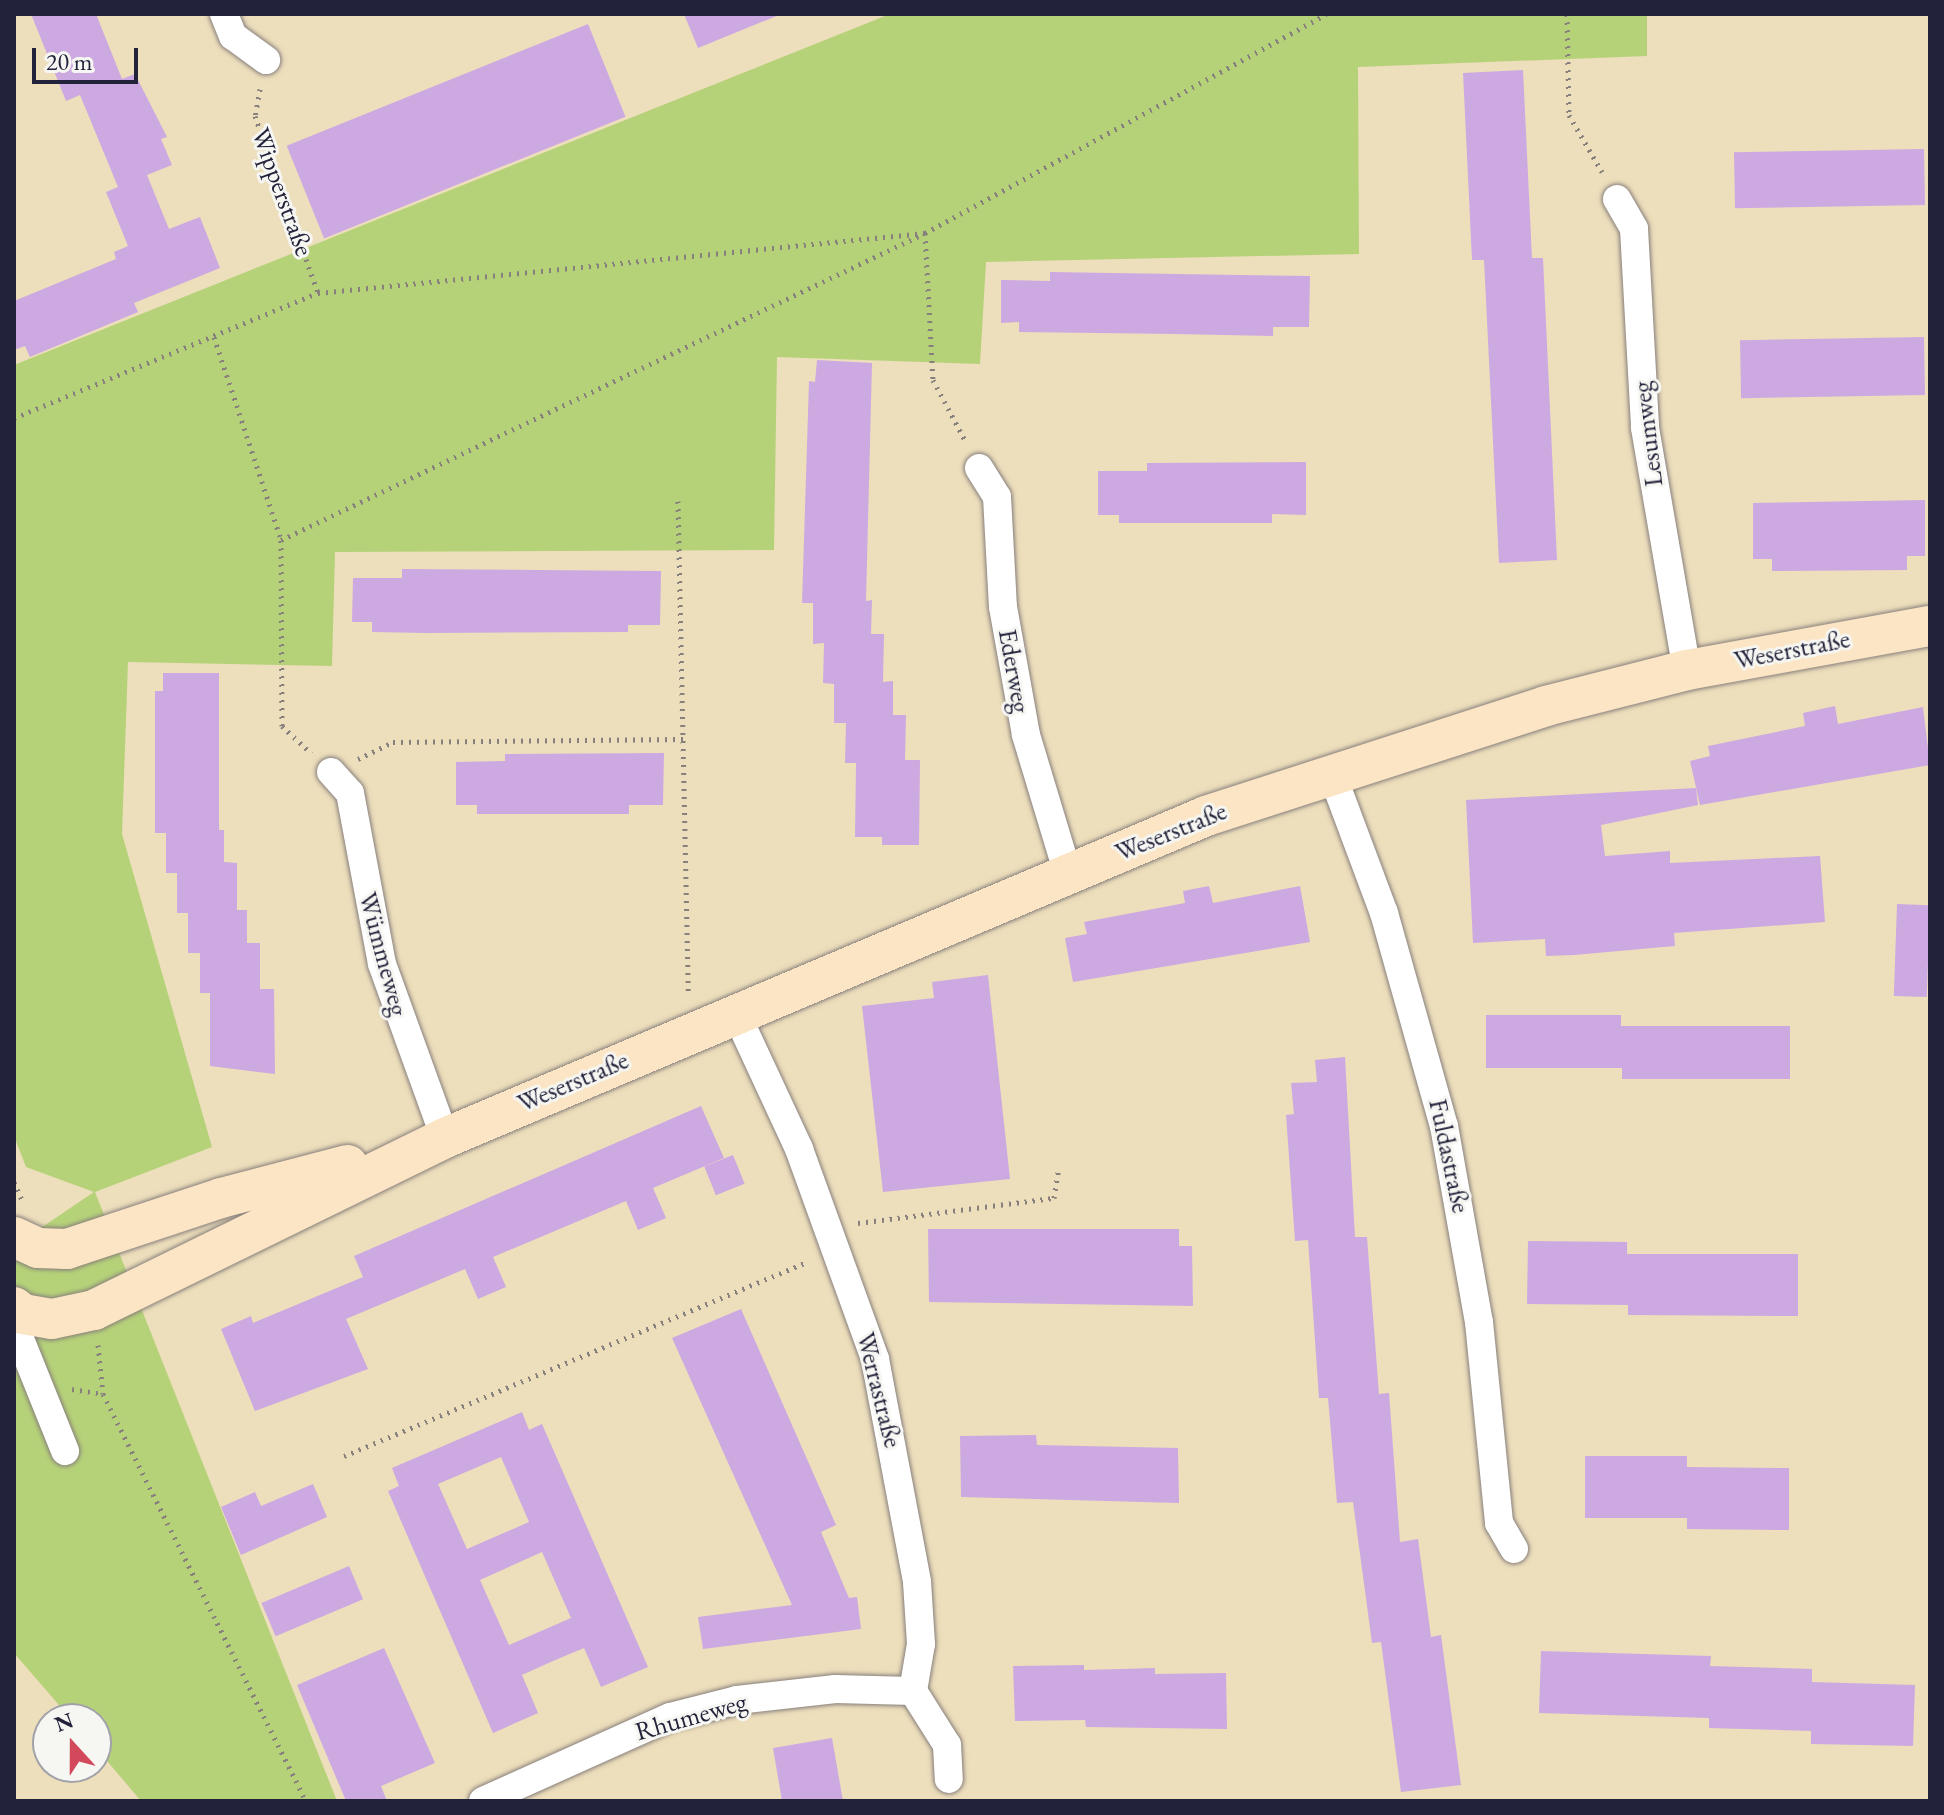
<!DOCTYPE html>
<html>
<head>
<meta charset="utf-8">
<style>
  body { margin:0 }
  #map { position:relative; width:1944px; height:1815px; overflow:hidden; background:#eddebc; font-family:"EB Garamond",serif }
  div>[style] { position:absolute }
  .green>* { inset:0; background:#b6d279 }
  .building>* { inset:0; background:#cda9e2; transform-origin:0 0 }
  .path>* { height:5px; margin-top:-2.5px; transform-origin:0; background:repeating-linear-gradient(90deg,#88807c 0 2px,transparent 0 8px) }
  .roads { filter:drop-shadow(0 0 2px #88807c) drop-shadow(0 0 2px #88807c) }
  .street>* { height:28px; margin:-14px; padding:0 14px; transform-origin:14px; border-radius:14px; background:#fff }
  .secondary>* { height:40px; margin:-20px; padding:0 20px; transform-origin:20px; border-radius:20px; background:#fce5c4 }
  span { translate:-50% -50%; white-space:nowrap; text-align:center; line-height:1.15; -webkit-text-stroke:6px #f6f6f2; paint-order:stroke }
  .street-label { font-size:26px; color:#22223b }
  .frame { position:absolute; inset:0; border:16px solid #22223b; pointer-events:none }
  .north { position:absolute; left:32px; top:1703px; width:80px; height:80px; box-sizing:border-box; background:#f6f6f2; border:2px solid #a1a1a9; border-radius:50%; rotate:339deg; font-size:22px; font-weight:700; line-height:32px; text-align:center; color:#22223b }
  .north::after { content:''; display:block; margin:auto; width:28px; height:36px; background:#d1495b; clip-path:polygon(50% 0,100% 100%,50% 72%,0 100%) }
  .scale { position:absolute; left:32px; top:48px; width:106px; height:36px; box-sizing:border-box; border:4px solid #22223b; border-top:0; padding-left:10px; font-size:24px; line-height:28px; white-space:nowrap; color:#22223b; -webkit-text-stroke:6px #f6f6f2; paint-order:stroke }
</style>
</head>
<body>
<div id="map">
  <div class="green">
    <i style="clip-path:polygon(890px 14px,1647px 14px,1647px 56px,1358px 67px,1359px 254px,986px 262px,980px 364px,777px 357px,774px 550px,335px 552px,332px 666px,128px 662px,122px 834px,212px 1147px,95px 1192px,337px 1801px,141px 1801px,96px 1748px,96px 1719px,71px 1719px,14px 1653px,14px 1246px,94px 1192px,26px 1167px,14px 1136px,14px 365px)"></i>
  </div>
  <div class="building">
    <i style="clip-path:polygon(31px 14px,96px 14px,122px 79px,135px 74px,167px 137px,161px 139px,172px 165px,147px 175px,169px 229px,200px 217px,220px 268px,134px 303px,138px 312px,30px 357px,25px 346px,14px 350px,14px 301px,116px 259px,114px 252px,128px 246px,106px 192px,118px 187px,80px 95px,66px 101px)"></i>
    <i style="clip-path:polygon(684px 14px,779px 14px,779px 15px,698px 48px)"></i>
    <i style="left:588px;top:24px;width:100px;height:325px;rotate:68deg"></i>
    <i style="clip-path:polygon(1523px 70px,1532px 258px,1543px 258px,1557px 560px,1499px 563px,1484px 260px,1472px 260px,1463px 73px)"></i>
    <i style="left:1924px;top:149px;width:56px;height:190px;rotate:89deg"></i>
    <i style="clip-path:polygon(1050px 272px,1310px 276px,1309px 327px,1273px 327px,1273px 336px,1175px 334px,1019px 332px,1019px 322px,1001px 323px,1001px 280px,1050px 281px)"></i>
    <i style="left:1924px;top:337px;width:58px;height:184px;rotate:89deg"></i>
    <i style="clip-path:polygon(817px 360px,872px 363px,866px 601px,872px 600px,871px 634px,884px 634px,883px 682px,893px 681px,893px 715px,906px 715px,905px 760px,920px 760px,919px 845px,882px 845px,882px 837px,855px 837px,856px 763px,845px 763px,846px 723px,834px 723px,834px 684px,823px 683px,824px 643px,813px 644px,813px 603px,802px 603px,809px 381px,815px 382px)"></i>
    <i style="clip-path:polygon(1306px 462px,1306px 515px,1272px 514px,1272px 523px,1119px 523px,1119px 515px,1098px 515px,1098px 471px,1147px 471px,1147px 463px)"></i>
    <i style="clip-path:polygon(1925px 500px,1925px 556px,1907px 556px,1907px 570px,1772px 571px,1772px 559px,1753px 559px,1753px 503px)"></i>
    <i style="clip-path:polygon(402px 569px,661px 571px,660px 625px,628px 625px,628px 632px,426px 633px,372px 632px,372px 622px,352px 622px,353px 578px,402px 578px)"></i>
    <i style="clip-path:polygon(163px 673px,219px 673px,219px 830px,224px 830px,224px 862px,237px 863px,237px 910px,247px 910px,247px 943px,260px 943px,260px 989px,274px 989px,275px 1074px,210px 1066px,210px 993px,200px 993px,200px 953px,188px 953px,188px 913px,177px 913px,177px 873px,166px 873px,166px 833px,155px 833px,155px 691px,163px 691px)"></i>
    <i style="clip-path:polygon(1835px 706px,1838px 724px,1923px 707px,1930px 765px,1700px 805px,1690px 761px,1710px 756px,1708px 746px,1805px 726px,1803px 713px)"></i>
    <i style="clip-path:polygon(664px 753px,663px 805px,629px 805px,629px 814px,477px 814px,477px 805px,456px 805px,456px 762px,505px 761px,505px 754px)"></i>
    <i style="clip-path:polygon(1696px 788px,1698px 805px,1601px 825px,1605px 856px,1670px 851px,1670px 863px,1820px 856px,1825px 922px,1674px 933px,1675px 946px,1574px 955px,1546px 956px,1545px 939px,1473px 943px,1466px 800px)"></i>
    <i style="clip-path:polygon(1209px 886px,1213px 903px,1300px 886px,1310px 942px,1073px 982px,1065px 938px,1087px 934px,1084px 922px,1185px 903px,1183px 891px)"></i>
    <i style="left:1897px;top:904px;width:33px;height:92px;rotate:2deg"></i>
    <i style="clip-path:polygon(988px 975px,1010px 1179px,883px 1192px,862px 1006px,934px 998px,932px 982px)"></i>
    <i style="clip-path:polygon(1486px 1015px,1621px 1015px,1621px 1026px,1790px 1026px,1790px 1079px,1622px 1079px,1622px 1068px,1486px 1068px)"></i>
    <i style="clip-path:polygon(1345px 1057px,1355px 1237px,1367px 1237px,1379px 1394px,1389px 1393px,1400px 1542px,1418px 1539px,1431px 1637px,1441px 1635px,1461px 1785px,1401px 1792px,1381px 1642px,1372px 1643px,1353px 1502px,1337px 1503px,1328px 1398px,1319px 1398px,1308px 1240px,1295px 1241px,1286px 1115px,1294px 1114px,1291px 1083px,1317px 1082px,1315px 1060px)"></i>
    <i style="clip-path:polygon(701px 1106px,724px 1158px,653px 1188px,666px 1218px,638px 1230px,626px 1201px,493px 1257px,506px 1287px,478px 1299px,465px 1269px,346px 1319px,368px 1369px,255px 1411px,221px 1329px,251px 1316px,253px 1323px,363px 1277px,354px 1256px)"></i>
    <i style="left:733px;top:1155px;width:31px;height:31px;rotate:68deg"></i>
    <i style="clip-path:polygon(928px 1229px,1179px 1229px,1179px 1246px,1192px 1246px,1193px 1306px,929px 1302px)"></i>
    <i style="clip-path:polygon(1528px 1241px,1627px 1242px,1627px 1254px,1798px 1254px,1798px 1316px,1628px 1315px,1628px 1305px,1527px 1304px)"></i>
    <i style="clip-path:polygon(741px 1309px,836px 1525px,821px 1532px,849px 1598px,857px 1597px,861px 1629px,703px 1649px,698px 1617px,792px 1605px,672px 1338px)"></i>
    <i style="clip-path:polygon(evenodd,522px 1412px,529px 1430px,542px 1424px,648px 1667px,601px 1687px,584px 1648px,553px 1661px,522px 1675px,538px 1713px,493px 1733px,388px 1491px,399px 1486px,392px 1468px,522px 1412px,501px 1457px,529px 1522px,467px 1549px,438px 1484px,501px 1457px,522px 1412px,542px 1552px,571px 1618px,509px 1645px,480px 1580px,542px 1552px)"></i>
    <i style="clip-path:polygon(1036px 1435px,1037px 1445px,1178px 1448px,1179px 1503px,961px 1497px,960px 1436px)"></i>
    <i style="clip-path:polygon(1585px 1456px,1687px 1456px,1687px 1467px,1789px 1468px,1789px 1530px,1687px 1529px,1687px 1518px,1585px 1518px)"></i>
    <i style="clip-path:polygon(313px 1484px,327px 1517px,241px 1555px,221px 1507px,255px 1492px,261px 1506px)"></i>
    <i style="left:349px;top:1566px;width:36px;height:95px;rotate:67deg"></i>
    <i style="clip-path:polygon(384px 1648px,435px 1763px,381px 1786px,387px 1801px,346px 1801px,297px 1685px)"></i>
    <i style="clip-path:polygon(1541px 1651px,1711px 1656px,1710px 1666px,1812px 1669px,1812px 1682px,1915px 1685px,1913px 1746px,1811px 1744px,1811px 1731px,1709px 1728px,1709px 1718px,1539px 1713px)"></i>
    <i style="clip-path:polygon(1084px 1665px,1084px 1670px,1155px 1668px,1155px 1674px,1226px 1673px,1227px 1729px,1086px 1727px,1085px 1720px,1015px 1721px,1013px 1666px)"></i>
    <i style="clip-path:polygon(832px 1738px,843px 1801px,782px 1801px,773px 1748px)"></i>
  </div>
  <div class="path">
    <i style="left:1567px;top:14px;width:101px;rotate:88.9deg"></i>
    <i style="left:1569px;top:115px;width:66px;rotate:59.9deg"></i>
    <i style="left:260px;top:89px;width:27px;rotate:100deg"></i>
    <i style="left:255px;top:116px;width:188px;rotate:70.4deg"></i>
    <i style="left:214px;top:337px;width:214px;rotate:71.7deg"></i>
    <i style="left:281px;top:540px;width:186px;rotate:89.7deg"></i>
    <i style="left:282px;top:726px;width:40px;rotate:43deg"></i>
    <i style="left:14px;top:418px;width:329px;rotate:-22.4deg"></i>
    <i style="left:318px;top:293px;width:610px;rotate:-5.65deg"></i>
    <i style="left:925px;top:233px;width:457px;rotate:-28.6deg"></i>
    <i style="left:678px;top:501px;width:495px;rotate:88.8deg"></i>
    <i style="left:281px;top:540px;width:713px;rotate:-25.49deg"></i>
    <i style="left:925px;top:233px;width:147px;rotate:86.9deg"></i>
    <i style="left:933px;top:380px;width:70px;rotate:62deg"></i>
    <i style="left:358px;top:759px;width:39px;rotate:-26deg"></i>
    <i style="left:393px;top:742px;width:291px;rotate:-0.6deg"></i>
    <i style="left:14px;top:1182px;width:20px;rotate:66deg"></i>
    <i style="left:858px;top:1223px;width:198px;rotate:-7.3deg"></i>
    <i style="left:1054px;top:1198px;width:31px;rotate:-81deg"></i>
    <i style="left:98px;top:1345px;width:49px;rotate:84.2deg"></i>
    <i style="left:103px;top:1394px;width:455px;rotate:63.5deg"></i>
    <i style="left:72px;top:1389px;width:31px;rotate:9deg"></i>
    <i style="left:344px;top:1456px;width:502px;rotate:-22.73deg"></i>
  </div>
  <div class="roads">
    <div class="street">
      <i style="left:224px;top:14px;width:24px;rotate:68deg"></i>
      <i style="left:233px;top:36px;width:41px;rotate:36deg"></i>
      <i style="left:1617px;top:199px;width:34px;rotate:60deg"></i>
      <i style="left:1634px;top:229px;width:199px;rotate:86.8deg"></i>
      <i style="left:1645px;top:428px;width:246px;rotate:80.2deg"></i>
      <i style="left:979px;top:468px;width:34px;rotate:58deg"></i>
      <i style="left:997px;top:497px;width:110px;rotate:86.9deg"></i>
      <i style="left:1003px;top:607px;width:130px;rotate:79.8deg"></i>
      <i style="left:1026px;top:735px;width:145px;rotate:73.2deg"></i>
      <i style="left:331px;top:772px;width:28px;rotate:48deg"></i>
      <i style="left:350px;top:793px;width:174px;rotate:79.4deg"></i>
      <i style="left:382px;top:964px;width:185px;rotate:70.1deg"></i>
      <i style="left:1332px;top:774px;width:148px;rotate:69.5deg"></i>
      <i style="left:1384px;top:913px;width:221px;rotate:74.3deg"></i>
      <i style="left:1444px;top:1126px;width:199px;rotate:79.9deg"></i>
      <i style="left:1479px;top:1322px;width:202px;rotate:84.3deg"></i>
      <i style="left:1499px;top:1523px;width:30px;rotate:60deg"></i>
      <i style="left:736px;top:1013px;width:150px;rotate:65.1deg"></i>
      <i style="left:799px;top:1149px;width:223px;rotate:70.1deg"></i>
      <i style="left:875px;top:1359px;width:227px;rotate:79.3deg"></i>
      <i style="left:917px;top:1582px;width:62px;rotate:86.3deg"></i>
      <i style="left:921px;top:1644px;width:48px;rotate:99.7deg"></i>
      <i style="left:913px;top:1691px;width:64px;rotate:57.8deg"></i>
      <i style="left:947px;top:1745px;width:34px;rotate:87deg"></i>
      <i style="left:14px;top:1324px;width:137px;rotate:68.1deg"></i>
      <i style="left:483px;top:1801px;width:205px;rotate:-24.2deg"></i>
      <i style="left:670px;top:1717px;width:69px;rotate:-14.2deg"></i>
      <i style="left:737px;top:1700px;width:99px;rotate:-6.4deg"></i>
      <i style="left:835px;top:1689px;width:78px;rotate:1.5deg"></i>
    </div>
    <div class="secondary">
      <i style="left:14px;top:1237px;width:26px;rotate:25deg"></i>
      <i style="left:38px;top:1248px;width:29px;rotate:2deg"></i>
      <i style="left:67px;top:1249px;width:162px;rotate:-18.3deg"></i>
      <i style="left:221px;top:1198px;width:131px;rotate:-14.6deg"></i>
      <i style="left:14px;top:1307px;width:11px;rotate:38deg"></i>
      <i style="left:23px;top:1314px;width:29px;rotate:10deg"></i>
      <i style="left:52px;top:1319px;width:43px;rotate:-12.1deg"></i>
      <i style="left:94px;top:1310px;width:391px;rotate:-26.1deg"></i>
      <i style="left:445px;top:1138px;width:826px;rotate:-22.93deg"></i>
      <i style="left:1206px;top:816px;width:357px;rotate:-17.9deg"></i>
      <i style="left:1546px;top:706px;width:146px;rotate:-14.3deg"></i>
      <i style="left:1687px;top:670px;width:247px;rotate:-10.3deg"></i>
    </div>
  </div>
  <div class="street-label">
    <span style="left:282px;top:192px;rotate:70deg">Wipperstraße</span>
    <span style="left:1648px;top:434px;rotate:-97deg">Lesumweg</span>
    <span style="left:1792px;top:650px;rotate:-11deg">Weserstraße</span>
    <span style="left:1014px;top:671px;rotate:80deg">Ederweg</span>
    <span style="left:1171px;top:832px;rotate:-22deg">Weserstraße</span>
    <span style="left:383px;top:954px;rotate:75deg">Wümmeweg</span>
    <span style="left:573px;top:1082px;rotate:-23deg">Weserstraße</span>
    <span style="left:1449px;top:1156px;rotate:78deg">Fuldastraße</span>
    <span style="left:879px;top:1390px;rotate:76deg">Werrastraße</span>
    <span style="left:691px;top:1717px;rotate:-16deg">Rhumeweg</span>
  </div>
  <div class="frame"></div>
  <div class="north">N</div>
  <div class="scale">20 m</div>
</div>
</body>
</html>
